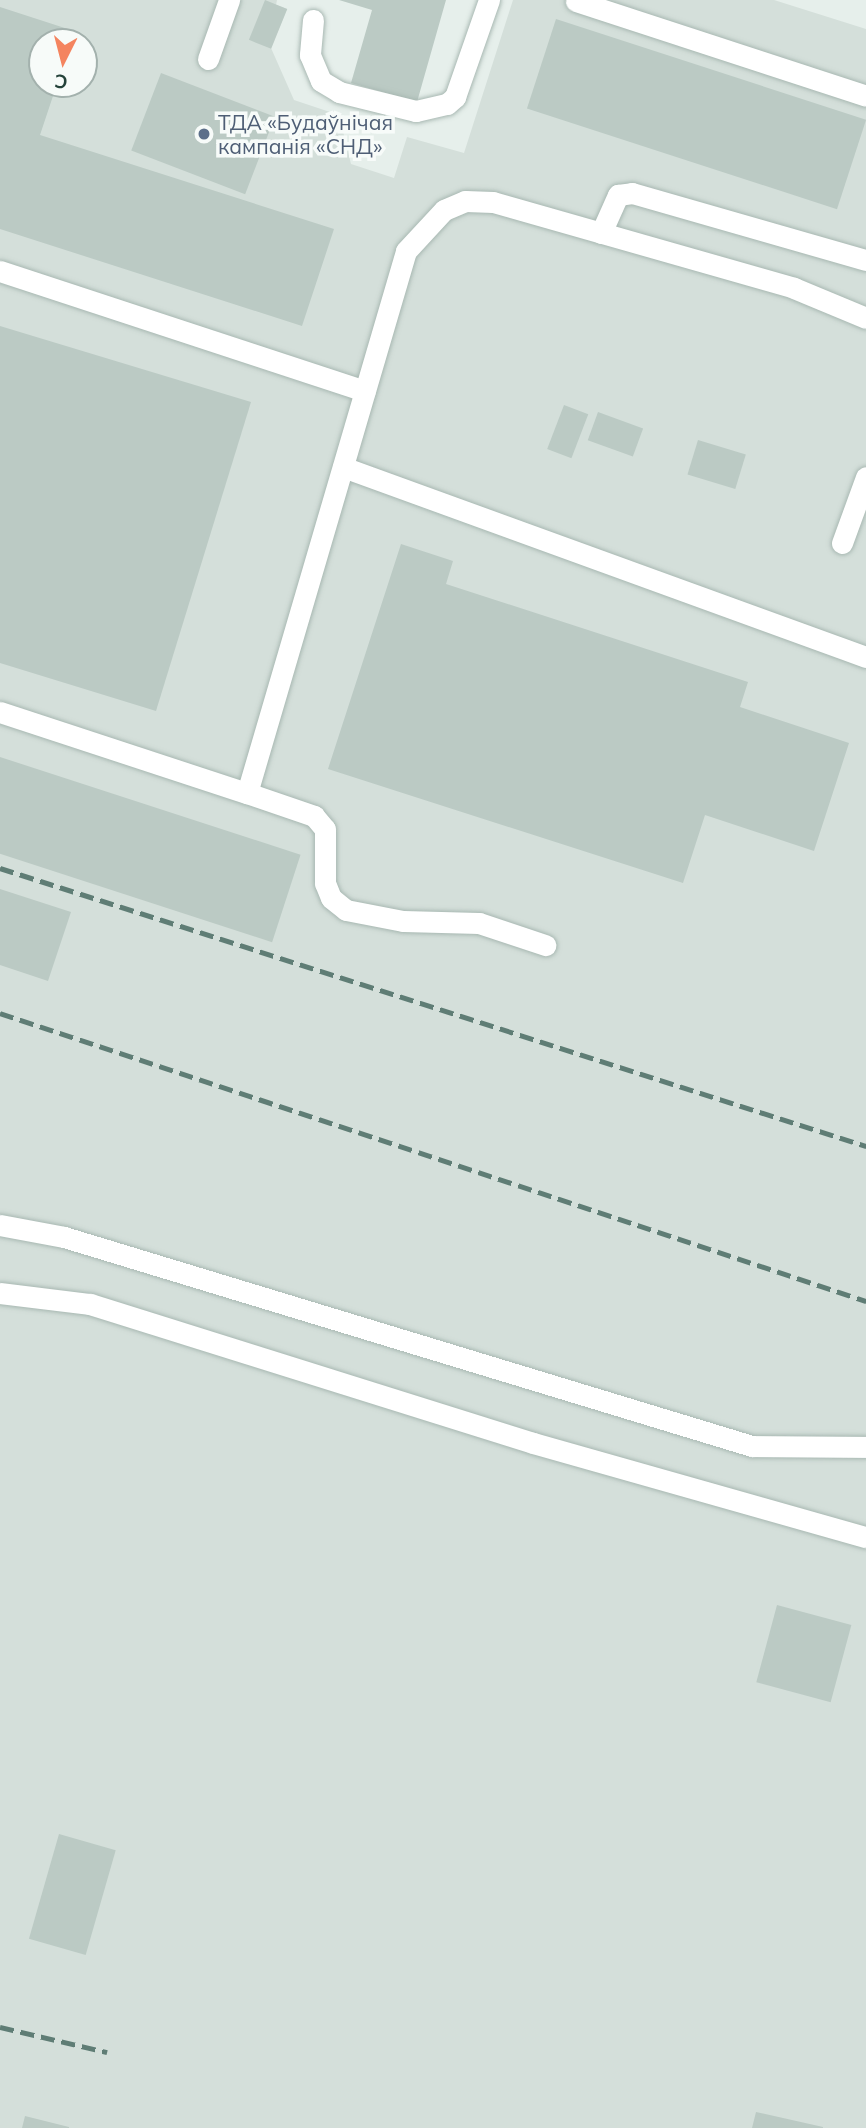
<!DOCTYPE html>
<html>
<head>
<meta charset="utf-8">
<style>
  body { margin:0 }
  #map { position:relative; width:866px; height:2128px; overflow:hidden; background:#e6efeb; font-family:Mulish,sans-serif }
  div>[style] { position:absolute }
  .built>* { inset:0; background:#d4dfda }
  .building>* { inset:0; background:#bbcac4; transform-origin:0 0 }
  .roads { filter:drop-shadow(0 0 2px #a8b8b2) drop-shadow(0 0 2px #a8b8b2) }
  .minor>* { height:21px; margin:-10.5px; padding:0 10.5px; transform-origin:10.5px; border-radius:10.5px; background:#fff }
  .rail>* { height:5px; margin-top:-2.5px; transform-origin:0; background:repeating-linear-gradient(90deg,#5f7d75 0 14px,transparent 0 21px) }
  .dots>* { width:19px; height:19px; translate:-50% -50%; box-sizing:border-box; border:4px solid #f7fbf9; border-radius:50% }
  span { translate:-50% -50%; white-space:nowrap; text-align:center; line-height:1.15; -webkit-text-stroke:7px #f7fbf9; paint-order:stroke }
  .service-label { font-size:21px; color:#4e5e75 }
  .left { translate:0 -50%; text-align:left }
  .north { position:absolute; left:28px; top:28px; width:70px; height:70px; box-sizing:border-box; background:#f7fbf9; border:2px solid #a3b1ad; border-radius:50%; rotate:186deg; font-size:19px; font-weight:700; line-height:28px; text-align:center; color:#24423a }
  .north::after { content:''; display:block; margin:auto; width:24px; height:32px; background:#f4845f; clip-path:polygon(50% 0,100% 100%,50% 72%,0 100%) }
</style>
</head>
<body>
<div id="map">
  <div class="built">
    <i style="clip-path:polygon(evenodd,0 0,277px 0,276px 5px,287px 9px,271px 48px,294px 100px,339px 115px,351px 164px,394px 178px,407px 137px,464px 153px,513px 0,774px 0,866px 29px,866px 2128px,0 2128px,0 0,42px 42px,84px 42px,84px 84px,42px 84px,42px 42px)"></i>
  </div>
  <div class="building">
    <i style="left:265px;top:0;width:24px;height:43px;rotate:22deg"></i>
    <i style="clip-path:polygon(339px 0,446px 0,417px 102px,351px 83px,372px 10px)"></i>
    <i style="clip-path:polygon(0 7px,74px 31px,71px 42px,42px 42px,42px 84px,57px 84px,40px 135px,334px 229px,302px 326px,0 229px)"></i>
    <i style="left:556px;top:19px;width:326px;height:94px;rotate:18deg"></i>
    <i style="left:161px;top:73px;width:122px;height:83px;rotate:21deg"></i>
    <i style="clip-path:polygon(0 326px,251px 402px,156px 711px,0 663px)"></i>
    <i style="left:564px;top:405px;width:26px;height:47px;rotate:21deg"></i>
    <i style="left:598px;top:412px;width:48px;height:30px;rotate:20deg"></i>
    <i style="left:698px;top:440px;width:50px;height:36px;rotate:17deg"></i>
    <i style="clip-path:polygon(401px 544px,453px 561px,446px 584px,748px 682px,740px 707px,849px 743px,814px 851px,705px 815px,683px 883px,328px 769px)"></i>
    <i style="left:0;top:757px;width:316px;height:92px;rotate:18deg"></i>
    <i style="clip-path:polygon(0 889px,71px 912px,48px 981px,0 965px)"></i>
    <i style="left:777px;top:1605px;width:77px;height:80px;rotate:15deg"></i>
    <i style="left:59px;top:1834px;width:59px;height:109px;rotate:16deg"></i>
    <i style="clip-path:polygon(756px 2112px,823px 2127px,823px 2128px,752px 2128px)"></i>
    <i style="clip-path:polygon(25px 2116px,69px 2127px,69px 2128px,22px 2128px)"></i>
  </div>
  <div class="roads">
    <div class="minor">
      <i style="left:576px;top:1px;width:305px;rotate:18.1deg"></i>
      <i style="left:313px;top:20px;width:35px;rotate:95deg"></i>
      <i style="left:310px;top:55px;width:28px;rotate:67deg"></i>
      <i style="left:321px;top:81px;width:21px;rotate:31deg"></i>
      <i style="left:339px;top:92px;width:79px;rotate:13.9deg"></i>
      <i style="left:416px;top:111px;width:32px;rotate:-13deg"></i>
      <i style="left:447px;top:104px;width:11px;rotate:-41deg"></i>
      <i style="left:455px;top:97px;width:103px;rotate:-70.7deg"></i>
      <i style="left:208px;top:59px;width:63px;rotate:-70.4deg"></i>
      <i style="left:601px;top:233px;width:42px;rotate:-65.9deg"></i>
      <i style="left:618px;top:195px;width:14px;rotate:-8deg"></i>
      <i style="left:632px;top:193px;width:243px;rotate:16deg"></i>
      <i style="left:0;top:271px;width:384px;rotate:18.2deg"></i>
      <i style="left:343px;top:467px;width:556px;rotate:19.97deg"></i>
      <i style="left:842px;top:543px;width:70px;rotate:-70deg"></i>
      <i style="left:0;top:712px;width:260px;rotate:18.2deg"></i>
      <i style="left:247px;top:793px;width:565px;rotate:-73.65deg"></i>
      <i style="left:406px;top:251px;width:56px;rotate:-47.2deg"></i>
      <i style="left:444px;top:210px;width:23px;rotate:-23deg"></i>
      <i style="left:465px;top:201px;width:28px;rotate:2deg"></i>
      <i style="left:493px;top:202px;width:313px;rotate:15.9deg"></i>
      <i style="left:794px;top:288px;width:78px;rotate:22.6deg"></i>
      <i style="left:247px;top:793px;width:71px;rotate:18.9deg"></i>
      <i style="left:314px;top:816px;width:17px;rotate:50deg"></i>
      <i style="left:325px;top:829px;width:54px;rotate:90deg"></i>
      <i style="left:325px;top:883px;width:16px;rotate:68deg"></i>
      <i style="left:331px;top:898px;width:19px;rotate:39deg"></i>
      <i style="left:346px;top:910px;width:58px;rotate:10.9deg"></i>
      <i style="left:403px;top:921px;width:76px;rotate:1.5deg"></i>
      <i style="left:479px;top:923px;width:70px;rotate:18.4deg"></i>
      <i style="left:0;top:1225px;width:65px;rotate:10.6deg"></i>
      <i style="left:64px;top:1237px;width:719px;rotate:16.9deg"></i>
      <i style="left:752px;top:1446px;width:114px;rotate:0.5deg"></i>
      <i style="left:0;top:1293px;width:91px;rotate:7deg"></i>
      <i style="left:90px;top:1304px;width:464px;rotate:17.4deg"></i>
      <i style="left:533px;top:1443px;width:346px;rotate:15.8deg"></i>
    </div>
  </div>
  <div class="rail">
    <i style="left:0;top:868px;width:910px;rotate:17.8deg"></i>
    <i style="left:0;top:1013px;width:913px;rotate:18.4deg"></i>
    <i style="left:0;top:2027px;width:110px;rotate:13.2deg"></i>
  </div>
  <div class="dots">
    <i style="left:204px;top:134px;background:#5c6f8a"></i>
  </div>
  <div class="service-label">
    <span class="left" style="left:218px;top:134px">ТДА «Будаўнічая<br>кампанія «СНД»</span>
  </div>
  <div class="north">С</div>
</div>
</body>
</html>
